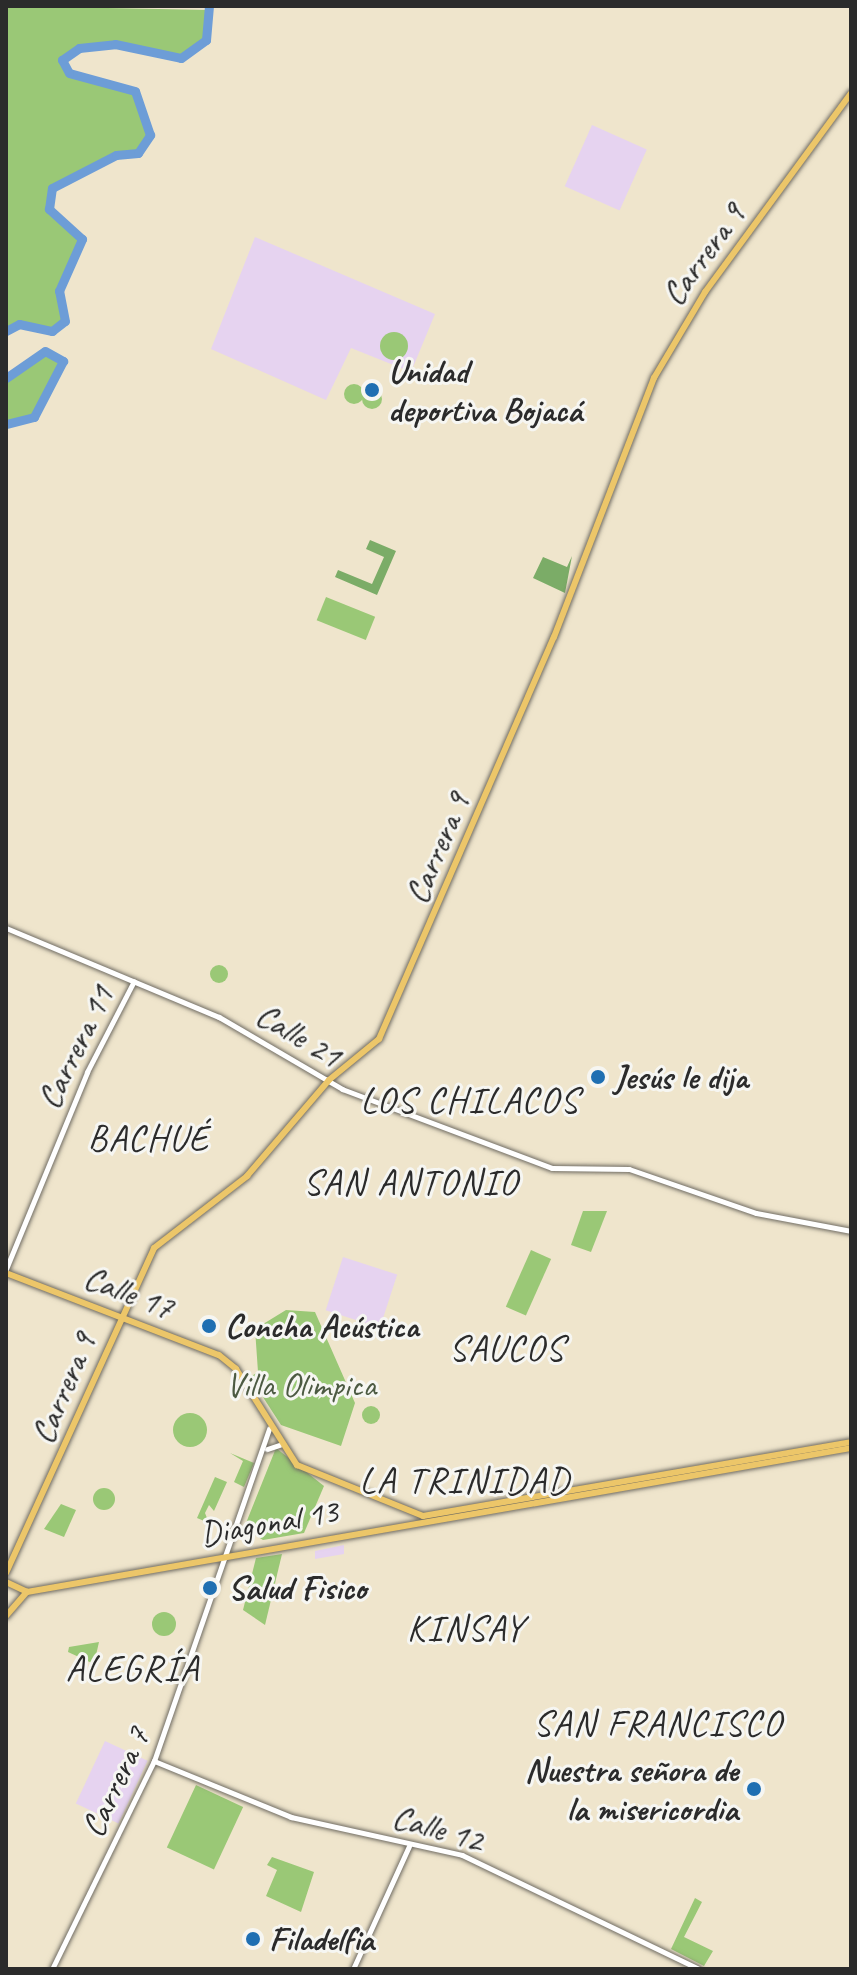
<!DOCTYPE html>
<html>
<head>
<meta charset="utf-8">
<style>
  body { margin:0 }
  #map { position:relative; width:857px; height:1975px; overflow:hidden; background:#efe5cc; font-family:Caveat,sans-serif }
  div>[style] { position:absolute }
  .built>* { inset:0; background:#e6d3f0; transform-origin:0 0 }
  .green>* { inset:0; background:#9ac876; transform-origin:0 0 }
  .round { border-radius:50% }
  .forest>* { inset:0; background:#7bac67 }
  .river>* { height:9px; margin:-4.5px; padding:0 4.5px; transform-origin:4.5px; border-radius:4.5px; background:#6d9dd7 }
  .roads { filter:drop-shadow(0 0 2px #706c63) drop-shadow(0 0 2px #706c63) }
  .minor>* { height:5px; margin:-2.5px; padding:0 2.5px; transform-origin:2.5px; border-radius:2.5px; background:#fff }
  .major>* { height:6px; margin:-3px; padding:0 3px; transform-origin:3px; border-radius:3px; background:#ecc669 }
  .dots>* { width:22px; height:22px; translate:-50% -50%; box-sizing:border-box; border:4px solid #f6f6f2; border-radius:50% }
  span { translate:-50% -50%; white-space:nowrap; text-align:center; line-height:1.15; -webkit-text-stroke:6px #f6f6f2; paint-order:stroke }
  .street-label { font-size:34px; color:#2b2b2b }
  .poi-label { font-size:34px; color:#2b2b2b; font-weight:700 }
  .left { translate:0 -50%; text-align:left }
  .right { translate:-100% -50%; text-align:right }
  .park-label { font-size:34px; color:#4c5a42 }
  .neighbourhood-label { font-size:36px; color:#2b2b2b; letter-spacing:2px }
  .frame { position:absolute; inset:0; border:8px solid #2b2b2b; pointer-events:none }
</style>
</head>
<body>
<div id="map">
  <div class="built">
    <i style="left:592px;top:125px;width:60px;height:67px;rotate:24deg"></i>
    <i style="clip-path:polygon(255px 237px,435px 314px,411px 372px,351px 348px,326px 400px,211px 349px)"></i>
    <i style="left:343px;top:1257px;width:57px;height:56px;rotate:18deg"></i>
    <i style="clip-path:polygon(344px 1545px,344px 1554px,315px 1559px,315px 1551px)"></i>
    <i style="left:105px;top:1741px;width:47px;height:69px;rotate:25deg"></i>
  </div>
  <div class="green">
    <i style="clip-path:polygon(6px 6px,209px 10px,206px 40px,181px 58px,115px 44px,79px 48px,62px 60px,69px 73px,135px 91px,150px 135px,138px 153px,116px 155px,49px 193px,49px 209px,82px 239px,59px 291px,65px 321px,52px 331px,19px 324px,6px 331px)"></i>
    <i class="round" style="left:380px;top:332px;width:28px;height:28px"></i>
    <i style="clip-path:polygon(45px 351px,63px 361px,50px 394px,26px 424px,6px 424px,6px 378px)"></i>
    <i class="round" style="left:344px;top:384px;width:20px;height:20px"></i>
    <i class="round" style="left:362px;top:389px;width:20px;height:20px"></i>
    <i style="left:326px;top:597px;width:53px;height:25px;rotate:22deg"></i>
    <i class="round" style="left:210px;top:965px;width:18px;height:18px"></i>
    <i style="clip-path:polygon(583px 1211px,607px 1211px,591px 1252px,571px 1245px)"></i>
    <i style="left:531px;top:1250px;width:22px;height:62px;rotate:24deg"></i>
    <i style="clip-path:polygon(286px 1310px,315px 1312px,355px 1403px,341px 1446px,281px 1425px,250px 1377px,258px 1372px,255px 1329px)"></i>
    <i class="round" style="left:362px;top:1406px;width:18px;height:18px"></i>
    <i class="round" style="left:173px;top:1413px;width:34px;height:34px"></i>
    <i style="clip-path:polygon(276px 1448px,324px 1486px,304px 1533px,263px 1540px,244px 1528px)"></i>
    <i style="clip-path:polygon(230px 1453px,254px 1463px,244px 1487px,234px 1482px,243px 1461px)"></i>
    <i style="clip-path:polygon(215px 1477px,227px 1482px,214px 1511px,209px 1505px,205px 1513px,209px 1523px,197px 1518px)"></i>
    <i class="round" style="left:93px;top:1488px;width:22px;height:22px"></i>
    <i style="clip-path:polygon(61px 1504px,76px 1510px,64px 1537px,44px 1529px)"></i>
    <i style="clip-path:polygon(282px 1554px,265px 1625px,243px 1610px,256px 1558px)"></i>
    <i class="round" style="left:152px;top:1612px;width:24px;height:24px"></i>
    <i style="clip-path:polygon(99px 1642px,94px 1664px,68px 1652px,69px 1647px)"></i>
    <i style="left:196px;top:1785px;width:52px;height:69px;rotate:25deg"></i>
    <i style="clip-path:polygon(272px 1857px,314px 1872px,301px 1912px,266px 1896px,277px 1870px,267px 1865px)"></i>
    <i style="clip-path:polygon(695px 1898px,702px 1902px,684px 1937px,713px 1951px,704px 1966px,671px 1949px)"></i>
  </div>
  <div class="forest">
    <i style="clip-path:polygon(370px 540px,396px 551px,377px 595px,335px 577px,338px 570px,372px 584px,384px 557px,366px 549px)"></i>
    <i style="clip-path:polygon(572px 556px,565px 593px,533px 578px,543px 557px,567px 567px)"></i>
  </div>
  <div class="river">
    <i style="left:6px;top:331px;width:15px;rotate:-28deg"></i>
    <i style="left:19px;top:324px;width:34px;rotate:12deg"></i>
    <i style="left:52px;top:331px;width:16px;rotate:-38deg"></i>
    <i style="left:65px;top:321px;width:31px;rotate:-101deg"></i>
    <i style="left:59px;top:291px;width:57px;rotate:-66.1deg"></i>
    <i style="left:82px;top:239px;width:45px;rotate:-137.7deg"></i>
    <i style="left:49px;top:209px;width:21px;rotate:-82deg"></i>
    <i style="left:52px;top:188px;width:72px;rotate:-27.3deg"></i>
    <i style="left:116px;top:155px;width:22px;rotate:-5deg"></i>
    <i style="left:138px;top:153px;width:22px;rotate:-56deg"></i>
    <i style="left:150px;top:135px;width:46px;rotate:-108.8deg"></i>
    <i style="left:135px;top:91px;width:68px;rotate:-164.7deg"></i>
    <i style="left:69px;top:73px;width:15px;rotate:-118deg"></i>
    <i style="left:62px;top:60px;width:21px;rotate:-35deg"></i>
    <i style="left:79px;top:48px;width:36px;rotate:-6deg"></i>
    <i style="left:115px;top:44px;width:67px;rotate:12deg"></i>
    <i style="left:181px;top:58px;width:31px;rotate:-36deg"></i>
    <i style="left:206px;top:40px;width:34px;rotate:-85deg"></i>
    <i style="left:6px;top:378px;width:47px;rotate:-34.7deg"></i>
    <i style="left:45px;top:351px;width:21px;rotate:29deg"></i>
    <i style="left:63px;top:361px;width:63px;rotate:117.4deg"></i>
    <i style="left:34px;top:417px;width:29px;rotate:166deg"></i>
  </div>
  <div class="roads">
    <div class="minor">
      <i style="left:6px;top:928px;width:231px;rotate:22.7deg"></i>
      <i style="left:219px;top:1017px;width:143px;rotate:30.3deg"></i>
      <i style="left:342px;top:1089px;width:224px;rotate:20.6deg"></i>
      <i style="left:552px;top:1168px;width:77px;rotate:0.7deg"></i>
      <i style="left:629px;top:1169px;width:134px;rotate:19.1deg"></i>
      <i style="left:756px;top:1213px;width:97px;rotate:10.7deg"></i>
      <i style="left:6px;top:1269px;width:213px;rotate:-67.6deg"></i>
      <i style="left:87px;top:1072px;width:102px;rotate:-62.7deg"></i>
      <i style="left:267px;top:1449px;width:13px;rotate:-18deg"></i>
      <i style="left:154px;top:1761px;width:148px;rotate:22.2deg"></i>
      <i style="left:291px;top:1817px;width:175px;rotate:12.5deg"></i>
      <i style="left:462px;top:1855px;width:263px;rotate:25.7deg"></i>
      <i style="left:52px;top:1969px;width:232px;rotate:-63.9deg"></i>
      <i style="left:154px;top:1761px;width:352px;rotate:-70.9deg"></i>
      <i style="left:353px;top:1969px;width:135px;rotate:-65.5deg"></i>
    </div>
    <div class="major">
      <i style="left:6px;top:1273px;width:228px;rotate:21.1deg"></i>
      <i style="left:219px;top:1355px;width:22px;rotate:39deg"></i>
      <i style="left:236px;top:1369px;width:114px;rotate:57.6deg"></i>
      <i style="left:297px;top:1465px;width:136px;rotate:22deg"></i>
      <i style="left:423px;top:1516px;width:434px;rotate:-9.8deg"></i>
      <i style="left:6px;top:1573px;width:357px;rotate:-65.5deg"></i>
      <i style="left:154px;top:1248px;width:118px;rotate:-37.7deg"></i>
      <i style="left:247px;top:1176px;width:126px;rotate:-49.5deg"></i>
      <i style="left:329px;top:1080px;width:65px;rotate:-39.4deg"></i>
      <i style="left:379px;top:1039px;width:438px;rotate:-66.5deg"></i>
      <i style="left:554px;top:637px;width:278px;rotate:-68.9deg"></i>
      <i style="left:654px;top:378px;width:100px;rotate:-59.3deg"></i>
      <i style="left:705px;top:292px;width:247px;rotate:-53.7deg"></i>
      <i style="left:6px;top:1582px;width:23px;rotate:25deg"></i>
      <i style="left:27px;top:1592px;width:836px;rotate:-9.91deg"></i>
      <i style="left:6px;top:1616px;width:32px;rotate:-49deg"></i>
    </div>
  </div>
  <div class="dots">
    <i style="left:372px;top:390px;background:#1f6fb2"></i>
    <i style="left:598px;top:1077px;background:#1f6fb2"></i>
    <i style="left:209px;top:1326px;background:#1f6fb2"></i>
    <i style="left:210px;top:1588px;background:#1f6fb2"></i>
    <i style="left:754px;top:1789px;background:#1f6fb2"></i>
    <i style="left:253px;top:1939px;background:#1f6fb2"></i>
  </div>
  <div class="street-label">
    <span style="left:703px;top:254px;rotate:-54deg">Carrera 9</span>
    <span style="left:437px;top:848px;rotate:-67deg">Carrera 9</span>
    <span style="left:299px;top:1035px;rotate:31deg">Calle 21</span>
    <span style="left:75px;top:1047px;rotate:-64deg">Carrera 11</span>
    <span style="left:129px;top:1292px;rotate:21deg">Calle 17</span>
    <span style="left:63px;top:1388px;rotate:-67deg">Carrera 9</span>
    <span style="left:269px;top:1522px;rotate:-10deg">Diagonal 13</span>
    <span style="left:115px;top:1782px;rotate:-65deg">Carrera 7</span>
    <span style="left:438px;top:1828px;rotate:16deg">Calle 12</span>
  </div>
  <div class="poi-label">
    <span class="left" style="left:388px;top:390px">Unidad<br>deportiva Bojacá</span>
    <span class="left" style="left:614px;top:1077px">Jesús le dija</span>
    <span class="left" style="left:225px;top:1326px">Concha Acústica</span>
    <span class="left" style="left:228px;top:1588px">Salud Fisico</span>
    <span class="right" style="left:738px;top:1789px">Nuestra señora de<br>la misericordia</span>
    <span class="left" style="left:269px;top:1939px">Filadelfia</span>
  </div>
  <div class="park-label">
    <span style="left:301px;top:1385px">Villa Olimpica</span>
  </div>
  <div class="neighbourhood-label">
    <span style="left:470px;top:1101px">LOS CHILACOS</span>
    <span style="left:149px;top:1139px">BACHUÉ</span>
    <span style="left:411px;top:1183px">SAN ANTONIO</span>
    <span style="left:507px;top:1349px">SAUCOS</span>
    <span style="left:465px;top:1481px">LA TRINIDAD</span>
    <span style="left:466px;top:1629px">KINSAY</span>
    <span style="left:133px;top:1669px">ALEGRÍA</span>
    <span style="left:658px;top:1724px">SAN FRANCISCO</span>
  </div>
  <div class="frame"></div>
</div>
</body>
</html>
